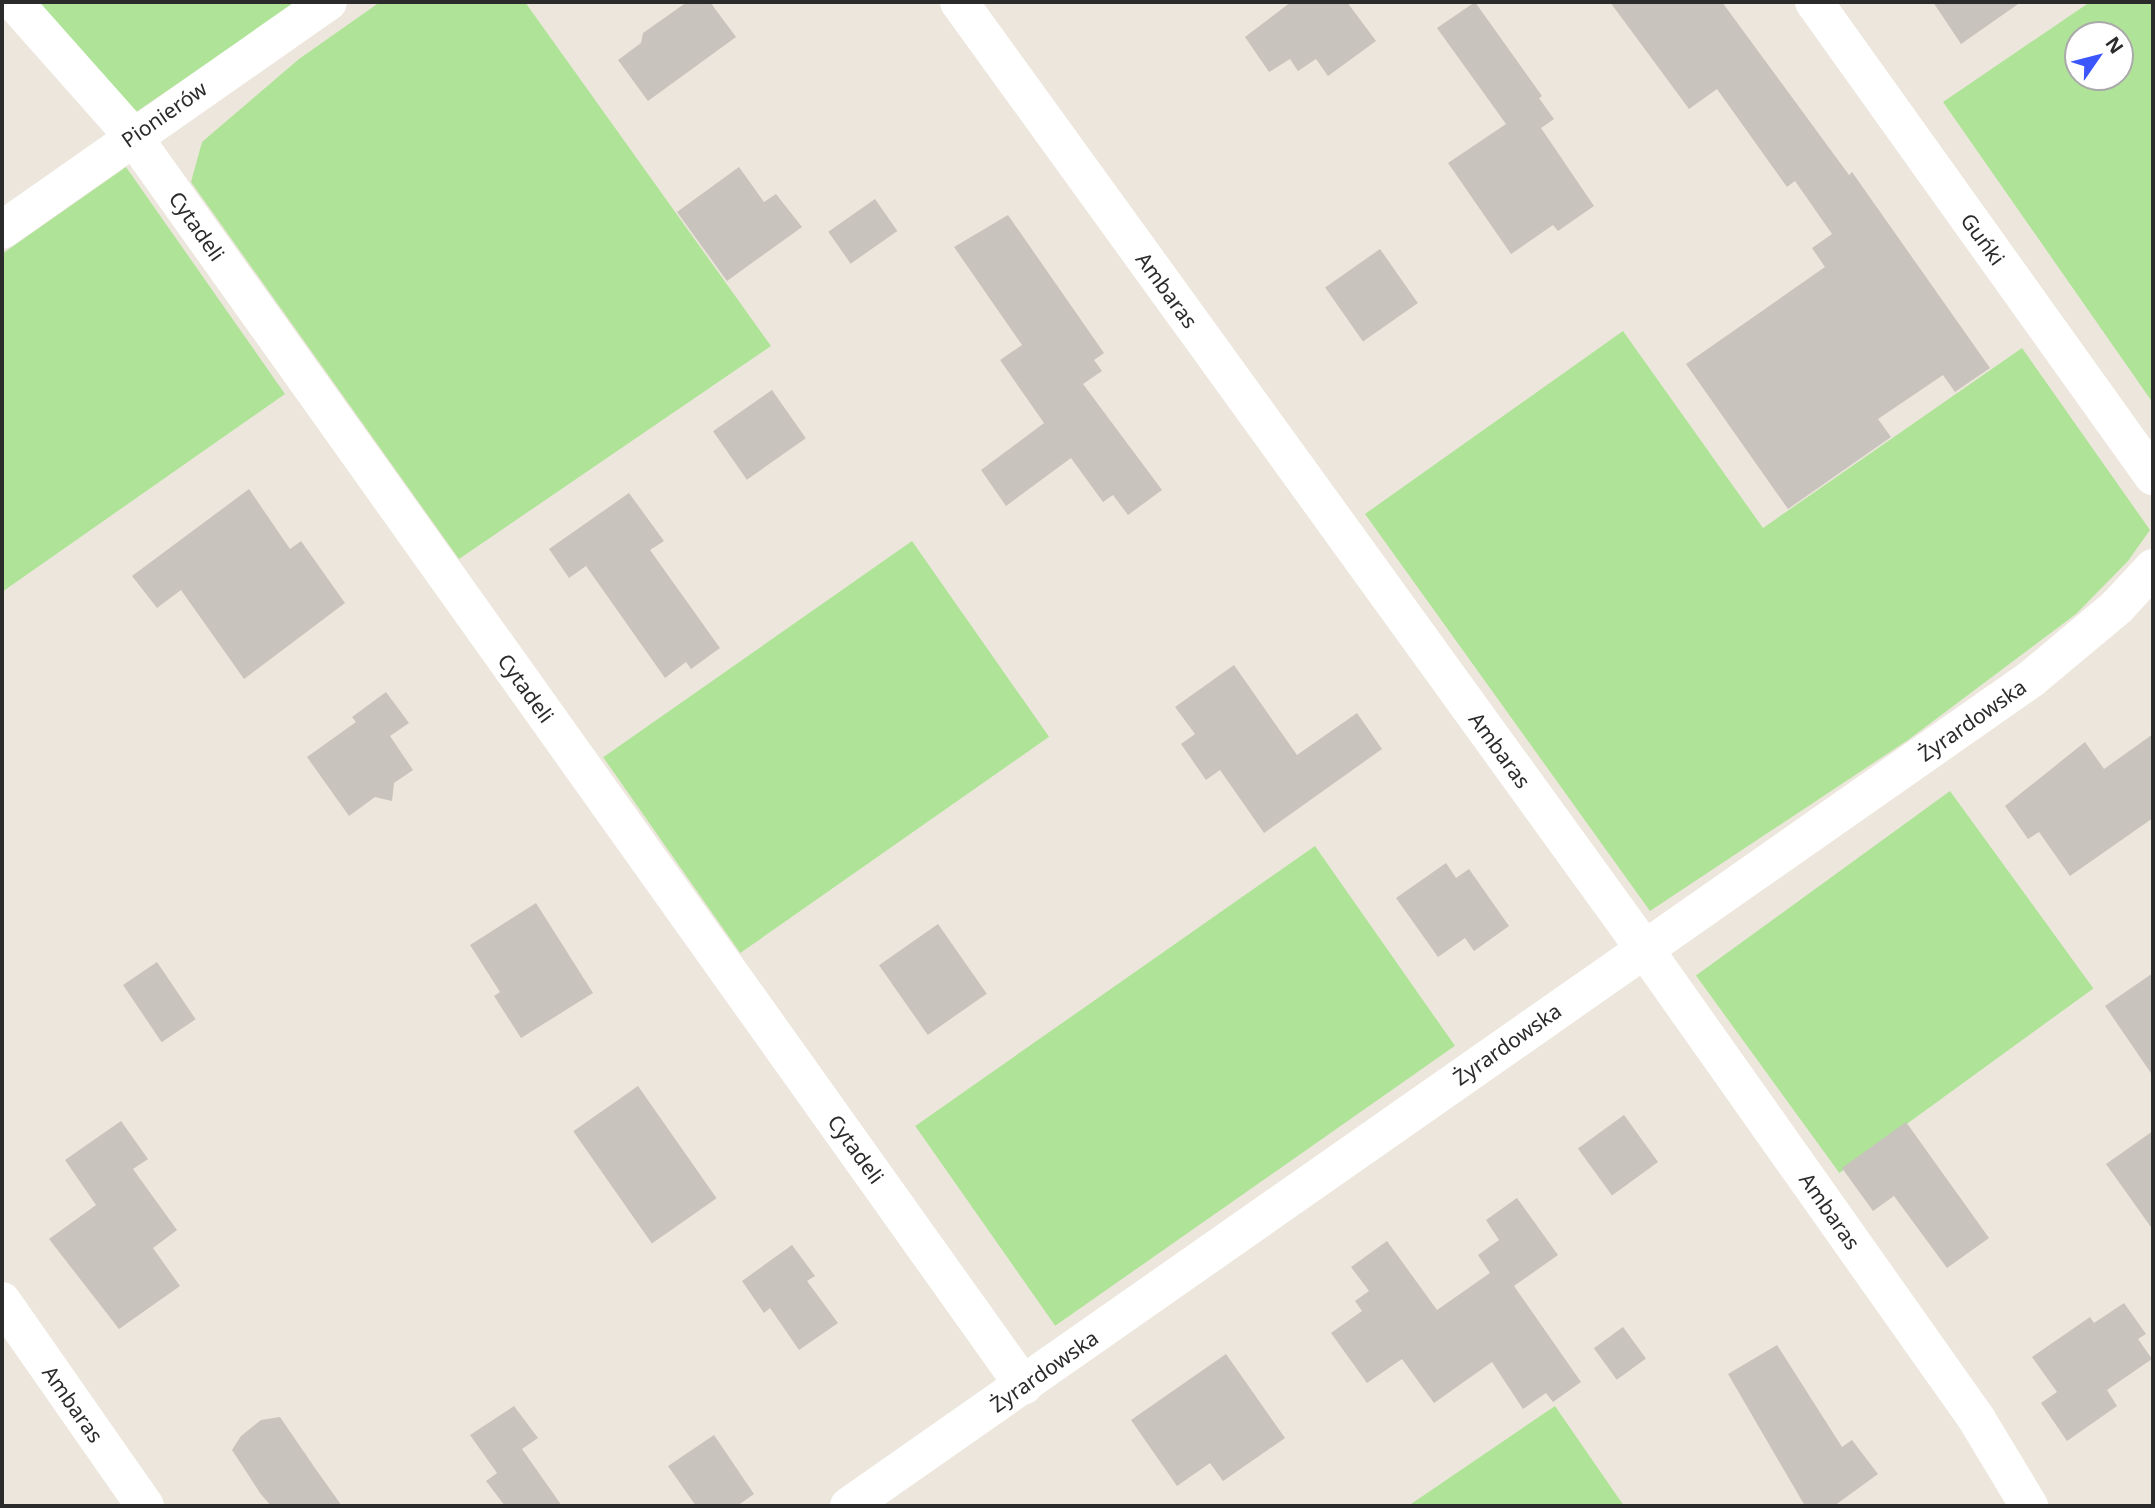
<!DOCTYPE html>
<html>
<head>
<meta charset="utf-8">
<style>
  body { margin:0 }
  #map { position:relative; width:2155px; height:1508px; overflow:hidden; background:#ede6dc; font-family:"Noto Sans",sans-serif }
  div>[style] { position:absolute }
  .green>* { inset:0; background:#afe498; transform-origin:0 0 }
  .building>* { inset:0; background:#c8c3bc; transform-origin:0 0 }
  .street>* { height:38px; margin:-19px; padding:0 19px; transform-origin:19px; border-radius:19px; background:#fff }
  .secondary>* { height:38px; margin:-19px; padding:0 19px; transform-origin:19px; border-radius:19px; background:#fff }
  span { translate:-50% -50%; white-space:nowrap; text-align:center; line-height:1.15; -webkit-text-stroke:7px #fff; paint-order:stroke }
  .street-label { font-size:21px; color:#2b2b2b }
  .frame { position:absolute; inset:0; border:4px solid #2b2b2b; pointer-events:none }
  .north { position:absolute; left:2064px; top:21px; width:70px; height:70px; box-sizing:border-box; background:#fff; border:2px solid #aaa; border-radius:50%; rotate:55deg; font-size:19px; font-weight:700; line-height:28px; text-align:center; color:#2b2b2b }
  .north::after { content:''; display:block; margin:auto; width:24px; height:32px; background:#3b56fc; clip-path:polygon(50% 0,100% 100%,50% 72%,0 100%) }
</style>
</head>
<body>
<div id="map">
  <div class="green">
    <i style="clip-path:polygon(31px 2px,297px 2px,136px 112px)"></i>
    <i style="clip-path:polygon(380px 2px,525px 2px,771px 346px,459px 559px,191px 182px,202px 142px,299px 59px)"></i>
    <i style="clip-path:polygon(evenodd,2090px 2px,2153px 2px,2153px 403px,1943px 102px,2090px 2px,2078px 35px,2120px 35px,2120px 77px,2078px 77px,2078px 35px)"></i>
    <i style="clip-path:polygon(126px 167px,285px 394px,2px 592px,2px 254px)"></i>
    <i style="clip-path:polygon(1623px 331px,1763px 528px,2022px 348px,2150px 530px,2128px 561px,2076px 614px,1908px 740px,1650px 911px,1365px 514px)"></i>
    <i style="left:912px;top:541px;width:239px;height:377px;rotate:55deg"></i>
    <i style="left:1950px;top:791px;width:244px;height:314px;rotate:54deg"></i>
    <i style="left:1315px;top:846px;width:244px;height:488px;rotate:55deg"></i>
    <i style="clip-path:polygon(1555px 1406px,1624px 1506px,1408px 1506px)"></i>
  </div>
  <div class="building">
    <i style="clip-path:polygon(687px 2px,710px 2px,736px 37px,648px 101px,618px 60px,641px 43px,643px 33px)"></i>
    <i style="clip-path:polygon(1291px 2px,1347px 2px,1376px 41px,1328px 76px,1316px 59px,1298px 71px,1290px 59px,1269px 72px,1245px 37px)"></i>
    <i style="clip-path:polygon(1475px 2px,1542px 96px,1539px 98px,1554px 119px,1541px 128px,1594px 206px,1558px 231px,1553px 225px,1511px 254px,1448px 163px,1506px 124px,1437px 28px)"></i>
    <i style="clip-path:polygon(1610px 2px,1722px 2px,1849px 175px,1852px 172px,1990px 368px,1955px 392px,1943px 375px,1878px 419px,1891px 437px,1788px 509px,1686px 364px,1825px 267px,1812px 248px,1832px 234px,1795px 181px,1787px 187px,1717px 89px,1689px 109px)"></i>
    <i style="clip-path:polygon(1933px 2px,2021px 2px,1961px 44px)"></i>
    <i style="clip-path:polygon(739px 167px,764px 202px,776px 194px,802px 227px,727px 281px,677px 212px)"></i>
    <i style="left:875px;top:199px;width:39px;height:57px;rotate:55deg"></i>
    <i style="clip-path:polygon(1008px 215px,1104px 353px,1094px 360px,1102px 371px,1083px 384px,1162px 490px,1128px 515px,1113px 495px,1103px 502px,1071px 458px,1006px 506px,981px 470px,1044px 423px,1000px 360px,1022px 345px,954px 247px)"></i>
    <i style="left:1380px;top:249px;width:66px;height:67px;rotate:55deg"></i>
    <i style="left:772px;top:390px;width:59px;height:72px;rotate:55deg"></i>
    <i style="clip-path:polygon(249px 489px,290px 549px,301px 541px,345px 603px,244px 679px,181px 590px,157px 608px,132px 576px)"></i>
    <i style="clip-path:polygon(629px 493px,664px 541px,650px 550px,720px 648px,691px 669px,686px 662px,665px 678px,586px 566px,569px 578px,549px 549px)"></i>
    <i style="clip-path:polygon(1234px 665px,1297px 755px,1357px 713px,1382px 749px,1264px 833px,1220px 770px,1206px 780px,1181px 744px,1195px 734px,1175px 707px)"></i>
    <i style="clip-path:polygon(386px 692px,409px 723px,390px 736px,413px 770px,394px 783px,392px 801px,375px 797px,349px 816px,307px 757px,356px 722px,352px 717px)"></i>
    <i style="clip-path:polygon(2153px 734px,2153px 818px,2070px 876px,2039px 832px,2028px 839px,2005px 806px,2085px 742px,2104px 769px)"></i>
    <i style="clip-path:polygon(1446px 863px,1456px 878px,1469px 869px,1509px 926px,1474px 951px,1465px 938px,1438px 957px,1396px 898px)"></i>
    <i style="clip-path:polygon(536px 903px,593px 993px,521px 1038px,494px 996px,500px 992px,470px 945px)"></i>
    <i style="left:938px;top:924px;width:85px;height:72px;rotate:55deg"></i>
    <i style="left:157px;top:962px;width:69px;height:41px;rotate:56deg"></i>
    <i style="clip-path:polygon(2153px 973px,2153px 1076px,2105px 1006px)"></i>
    <i style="left:638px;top:1086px;width:137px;height:79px;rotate:55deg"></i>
    <i style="left:1624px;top:1115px;width:58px;height:57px;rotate:54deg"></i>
    <i style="clip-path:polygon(121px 1121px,148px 1159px,133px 1169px,177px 1230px,153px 1248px,180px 1286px,119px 1329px,49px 1239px,96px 1205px,65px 1160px)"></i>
    <i style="clip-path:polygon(1906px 1122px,1989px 1238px,1947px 1268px,1894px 1196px,1873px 1211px,1842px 1168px)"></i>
    <i style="clip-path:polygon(2153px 1131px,2153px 1230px,2106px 1164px)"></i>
    <i style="clip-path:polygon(1517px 1198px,1558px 1255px,1514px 1286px,1581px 1382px,1553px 1402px,1546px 1393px,1523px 1409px,1492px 1362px,1434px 1403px,1402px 1359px,1367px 1383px,1331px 1333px,1362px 1311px,1355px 1301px,1369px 1291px,1351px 1267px,1387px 1241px,1437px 1310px,1490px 1273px,1478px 1255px,1499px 1240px,1486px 1220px)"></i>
    <i style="clip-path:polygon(792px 1245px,815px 1276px,807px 1281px,838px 1323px,799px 1350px,770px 1308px,764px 1313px,742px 1281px)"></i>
    <i style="clip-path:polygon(2124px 1303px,2146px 1334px,2138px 1339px,2152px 1359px,2107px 1390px,2117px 1406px,2067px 1441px,2041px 1403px,2057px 1392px,2032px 1357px,2090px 1317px,2094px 1323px)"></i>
    <i style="left:1623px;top:1327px;width:39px;height:36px;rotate:54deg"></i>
    <i style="clip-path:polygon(1777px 1345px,1842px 1447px,1852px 1440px,1878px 1474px,1834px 1506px,1805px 1506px,1728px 1374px)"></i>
    <i style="clip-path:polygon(1226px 1354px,1285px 1438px,1223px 1481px,1210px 1463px,1177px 1486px,1131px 1420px)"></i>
    <i style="clip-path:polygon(514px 1406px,538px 1438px,522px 1449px,562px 1506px,505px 1506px,486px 1481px,497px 1473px,470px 1435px)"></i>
    <i style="clip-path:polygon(280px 1417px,317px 1471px,342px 1506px,271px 1506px,260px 1493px,232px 1450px,241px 1436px,261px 1420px)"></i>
    <i style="clip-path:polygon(714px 1435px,754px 1494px,737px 1506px,696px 1506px,668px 1466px)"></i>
  </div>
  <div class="street">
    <i style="left:14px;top:2px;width:178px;rotate:48.4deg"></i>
    <i style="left:132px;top:135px;width:1536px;rotate:54.51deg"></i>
    <i style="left:959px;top:2px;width:1167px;rotate:54.1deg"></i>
    <i style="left:1643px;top:947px;width:577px;rotate:54.74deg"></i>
    <i style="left:1976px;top:1418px;width:103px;rotate:58.9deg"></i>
    <i style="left:1814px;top:2px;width:583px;rotate:54.43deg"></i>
    <i style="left:2px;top:230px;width:398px;rotate:-35deg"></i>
    <i style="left:2px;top:1301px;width:250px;rotate:55.1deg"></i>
  </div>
  <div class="secondary">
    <i style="left:849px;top:1506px;width:1443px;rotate:-34.98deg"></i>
    <i style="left:2031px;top:679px;width:112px;rotate:-39.9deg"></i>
    <i style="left:2117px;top:607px;width:53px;rotate:-47.3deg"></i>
  </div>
  <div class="street-label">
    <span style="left:164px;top:114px;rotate:-35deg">Pionierów</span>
    <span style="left:197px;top:226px;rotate:55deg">Cytadeli</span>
    <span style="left:1983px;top:239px;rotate:54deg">Guńki</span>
    <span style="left:1167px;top:290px;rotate:54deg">Ambaras</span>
    <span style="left:526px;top:688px;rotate:54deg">Cytadeli</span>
    <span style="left:1972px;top:720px;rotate:-35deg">Żyrardowska</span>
    <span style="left:1500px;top:750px;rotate:54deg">Ambaras</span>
    <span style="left:1507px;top:1044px;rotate:-35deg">Żyrardowska</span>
    <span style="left:856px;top:1149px;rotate:54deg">Cytadeli</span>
    <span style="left:1830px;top:1211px;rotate:55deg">Ambaras</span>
    <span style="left:1044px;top:1371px;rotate:-35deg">Żyrardowska</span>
    <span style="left:73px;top:1404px;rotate:55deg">Ambaras</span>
  </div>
  <div class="frame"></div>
  <div class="north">N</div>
</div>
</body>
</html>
